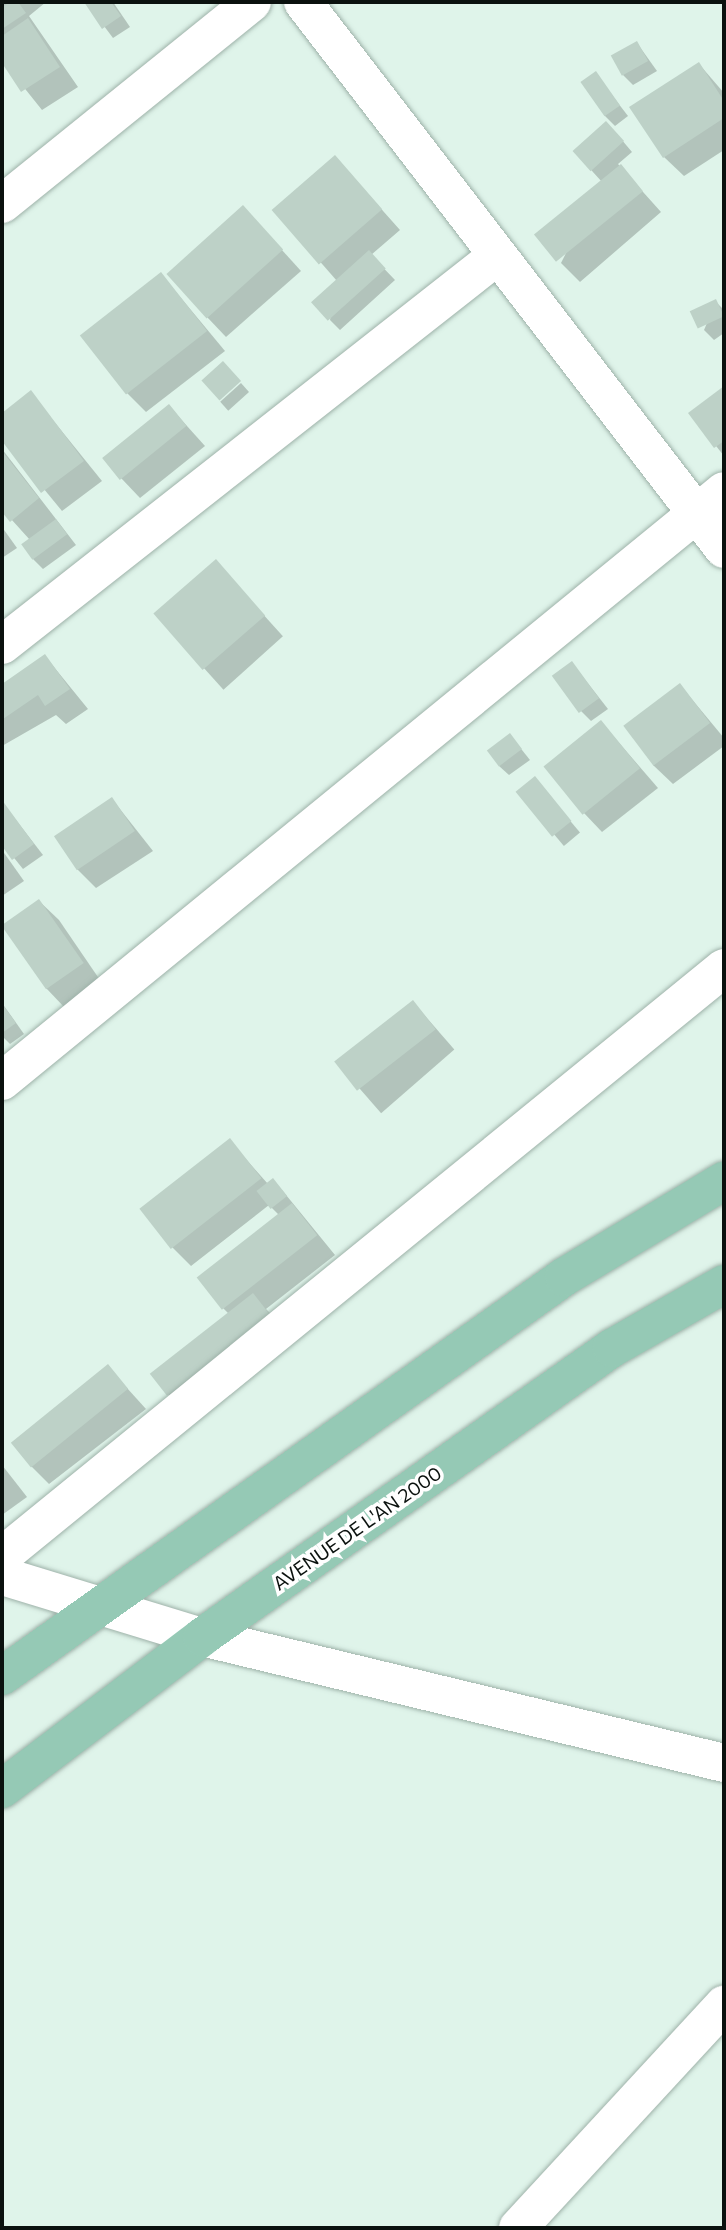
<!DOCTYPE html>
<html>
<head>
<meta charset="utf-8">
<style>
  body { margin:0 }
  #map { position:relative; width:726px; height:2230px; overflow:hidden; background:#dff4ea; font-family:Commissioner,sans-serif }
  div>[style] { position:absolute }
  .shadow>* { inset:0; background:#0003; transform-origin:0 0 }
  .building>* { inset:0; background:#bdd1c7; transform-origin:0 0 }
  .roads { filter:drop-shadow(0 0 2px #9eb2a9) drop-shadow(0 0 2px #9eb2a9) }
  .street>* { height:38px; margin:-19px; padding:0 19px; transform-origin:19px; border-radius:19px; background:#fff }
  .primary>* { height:38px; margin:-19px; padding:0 19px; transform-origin:19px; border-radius:19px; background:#95c9b5 }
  span { translate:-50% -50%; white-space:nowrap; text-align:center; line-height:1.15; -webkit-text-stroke:7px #fff; paint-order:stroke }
  .street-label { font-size:19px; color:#0a110e }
  .frame { position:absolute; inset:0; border:4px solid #0a110e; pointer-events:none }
</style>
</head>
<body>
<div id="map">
  <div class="shadow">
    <i style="clip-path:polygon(2px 2px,46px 2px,29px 16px,78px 87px,42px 110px,2px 60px)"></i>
    <i style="clip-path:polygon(86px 2px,113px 2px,130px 27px,113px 38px)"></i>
    <i style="clip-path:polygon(637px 43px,657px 71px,633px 85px,623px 75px)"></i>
    <i style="clip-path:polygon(699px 64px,724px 93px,724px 150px,684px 176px,664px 157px)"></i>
    <i style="clip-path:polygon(595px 73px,628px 116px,615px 126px,605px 116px)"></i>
    <i style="clip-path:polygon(616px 133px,632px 152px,618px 164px,661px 212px,580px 282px,561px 263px,602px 182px,574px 151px)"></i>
    <i style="clip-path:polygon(335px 157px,400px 230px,371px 255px,395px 280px,340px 330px,330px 320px,337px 281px,274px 209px)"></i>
    <i style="clip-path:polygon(243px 207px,301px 271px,226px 337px,207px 317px)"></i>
    <i style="clip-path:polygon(161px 274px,225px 351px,146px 412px,127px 393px)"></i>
    <i style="clip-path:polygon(716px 302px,724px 310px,724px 333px,714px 340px,704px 330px)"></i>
    <i style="left:241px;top:383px;width:12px;height:28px;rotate:48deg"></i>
    <i style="clip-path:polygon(724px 388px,724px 456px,690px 413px)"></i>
    <i style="clip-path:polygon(31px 393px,102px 481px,62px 511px,2px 438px,2px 415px)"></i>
    <i style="clip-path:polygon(169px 406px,205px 446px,140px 498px,121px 478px)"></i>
    <i style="clip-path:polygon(2px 449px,76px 545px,43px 569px,33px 559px,30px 540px,2px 509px)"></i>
    <i style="clip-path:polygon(2px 527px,17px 548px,2px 558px)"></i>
    <i style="left:216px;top:562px;width:100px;height:80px;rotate:48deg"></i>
    <i style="clip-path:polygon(45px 656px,88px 709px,66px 724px,56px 715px,2px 746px,2px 686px)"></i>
    <i style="clip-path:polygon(572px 663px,608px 709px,591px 721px,581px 711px)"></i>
    <i style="clip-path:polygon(680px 685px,724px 738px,724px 746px,673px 784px,653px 765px)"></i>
    <i style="clip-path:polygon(601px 722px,658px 788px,602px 832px,583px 812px)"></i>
    <i style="clip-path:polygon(510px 735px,530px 760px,509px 775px,499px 766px)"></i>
    <i style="left:535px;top:779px;width:70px;height:21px;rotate:50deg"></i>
    <i style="clip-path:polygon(112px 799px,153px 851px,96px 888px,77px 869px)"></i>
    <i style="clip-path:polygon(2px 802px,43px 855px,23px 869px,2px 843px)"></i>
    <i style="clip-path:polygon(2px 850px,24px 881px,2px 896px)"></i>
    <i style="clip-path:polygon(39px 901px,59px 920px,102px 983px,65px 1008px,46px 988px,3px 926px)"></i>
    <i style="left:413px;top:1002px;width:63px;height:97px;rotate:49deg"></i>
    <i style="clip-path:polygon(2px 1003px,24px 1034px,10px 1044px,2px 1036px)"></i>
    <i style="clip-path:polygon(230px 1141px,268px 1184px,282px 1190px,335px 1255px,266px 1309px,272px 1315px,187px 1413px,168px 1394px,229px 1314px,223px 1308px,279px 1215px,269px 1205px,191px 1266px,171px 1246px)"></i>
    <i style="clip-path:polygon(108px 1367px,146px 1409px,49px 1484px,30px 1465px)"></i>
    <i style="clip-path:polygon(2px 1465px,27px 1497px,2px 1515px)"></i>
  </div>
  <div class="building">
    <i style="clip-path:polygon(10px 2px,18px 2px,26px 13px,2px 29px,2px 7px)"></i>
    <i style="clip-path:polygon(84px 2px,111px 2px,121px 16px,102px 29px)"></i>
    <i style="clip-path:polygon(28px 18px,60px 67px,21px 92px,2px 63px,2px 36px)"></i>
    <i style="left:637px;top:41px;width:23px;height:30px;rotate:61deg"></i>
    <i style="clip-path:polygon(699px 62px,724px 101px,724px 118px,663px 158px,629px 107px)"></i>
    <i style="left:596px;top:71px;width:42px;height:19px;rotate:55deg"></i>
    <i style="left:606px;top:121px;width:27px;height:45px;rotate:48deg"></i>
    <i style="left:335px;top:155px;width:72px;height:84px;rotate:49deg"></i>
    <i style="left:621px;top:164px;width:35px;height:112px;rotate:51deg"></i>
    <i style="left:243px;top:205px;width:60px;height:103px;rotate:48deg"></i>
    <i style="left:369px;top:250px;width:25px;height:78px;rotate:48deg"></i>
    <i style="left:161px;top:272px;width:75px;height:103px;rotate:52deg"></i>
    <i style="left:716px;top:299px;width:19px;height:29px;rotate:65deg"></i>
    <i style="left:223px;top:361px;width:27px;height:29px;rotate:48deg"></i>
    <i style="clip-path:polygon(724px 386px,724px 441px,714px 448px,688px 413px)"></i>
    <i style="clip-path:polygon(31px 390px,84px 461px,41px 493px,2px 441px,2px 413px)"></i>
    <i style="left:169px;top:404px;width:28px;height:86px;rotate:51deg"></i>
    <i style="clip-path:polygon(2px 451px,39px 498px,10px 522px,2px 512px)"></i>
    <i style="left:56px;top:519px;width:19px;height:43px;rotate:54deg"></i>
    <i style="left:216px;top:559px;width:75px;height:83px;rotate:49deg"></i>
    <i style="clip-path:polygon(45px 654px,70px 689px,45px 706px,38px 695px,3px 719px,2px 684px)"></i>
    <i style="left:572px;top:661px;width:46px;height:25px;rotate:54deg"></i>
    <i style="left:680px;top:683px;width:50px;height:71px;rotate:53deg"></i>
    <i style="left:601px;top:720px;width:62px;height:74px;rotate:51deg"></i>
    <i style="left:510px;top:733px;width:20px;height:29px;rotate:53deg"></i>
    <i style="left:535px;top:776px;width:58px;height:25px;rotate:51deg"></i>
    <i style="left:112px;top:797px;width:41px;height:70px;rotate:56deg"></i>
    <i style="clip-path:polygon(2px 800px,34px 844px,12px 860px,2px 846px)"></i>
    <i style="left:39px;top:899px;width:78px;height:46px;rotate:55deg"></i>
    <i style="left:413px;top:1000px;width:37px;height:100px;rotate:52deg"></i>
    <i style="clip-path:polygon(2px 1004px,16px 1023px,2px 1033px)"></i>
    <i style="left:230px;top:1138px;width:51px;height:115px;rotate:52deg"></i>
    <i style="left:273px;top:1178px;width:23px;height:21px;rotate:52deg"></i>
    <i style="left:292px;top:1203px;width:41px;height:121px;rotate:52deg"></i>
    <i style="left:253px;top:1293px;width:28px;height:131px;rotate:52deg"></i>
    <i style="left:108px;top:1364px;width:32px;height:125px;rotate:51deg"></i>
  </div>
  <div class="roads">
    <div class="street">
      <i style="left:303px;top:2px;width:690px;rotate:52.42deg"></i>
      <i style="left:2px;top:204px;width:321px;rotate:-38.9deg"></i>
      <i style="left:2px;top:645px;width:630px;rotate:-38.16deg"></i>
      <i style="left:2px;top:1081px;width:932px;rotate:-39.25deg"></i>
      <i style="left:2px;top:1556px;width:931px;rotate:-39.16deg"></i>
      <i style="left:2px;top:1576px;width:209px;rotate:17deg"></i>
      <i style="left:202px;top:1637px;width:537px;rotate:13.57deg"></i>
      <i style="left:518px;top:2228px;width:304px;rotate:-47.3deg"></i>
    </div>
    <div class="primary">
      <i style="left:2px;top:1676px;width:689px;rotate:-35.37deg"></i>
      <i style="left:564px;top:1277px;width:187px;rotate:-31deg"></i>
      <i style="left:2px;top:1789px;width:251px;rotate:-37.2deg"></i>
      <i style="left:202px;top:1637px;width:502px;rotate:-35.18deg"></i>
      <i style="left:612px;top:1348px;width:129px;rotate:-29.7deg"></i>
    </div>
  </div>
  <div class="street-label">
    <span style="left:357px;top:1528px;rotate:-35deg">AVENUE DE L'AN 2000</span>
  </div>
  <div class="frame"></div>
</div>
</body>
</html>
